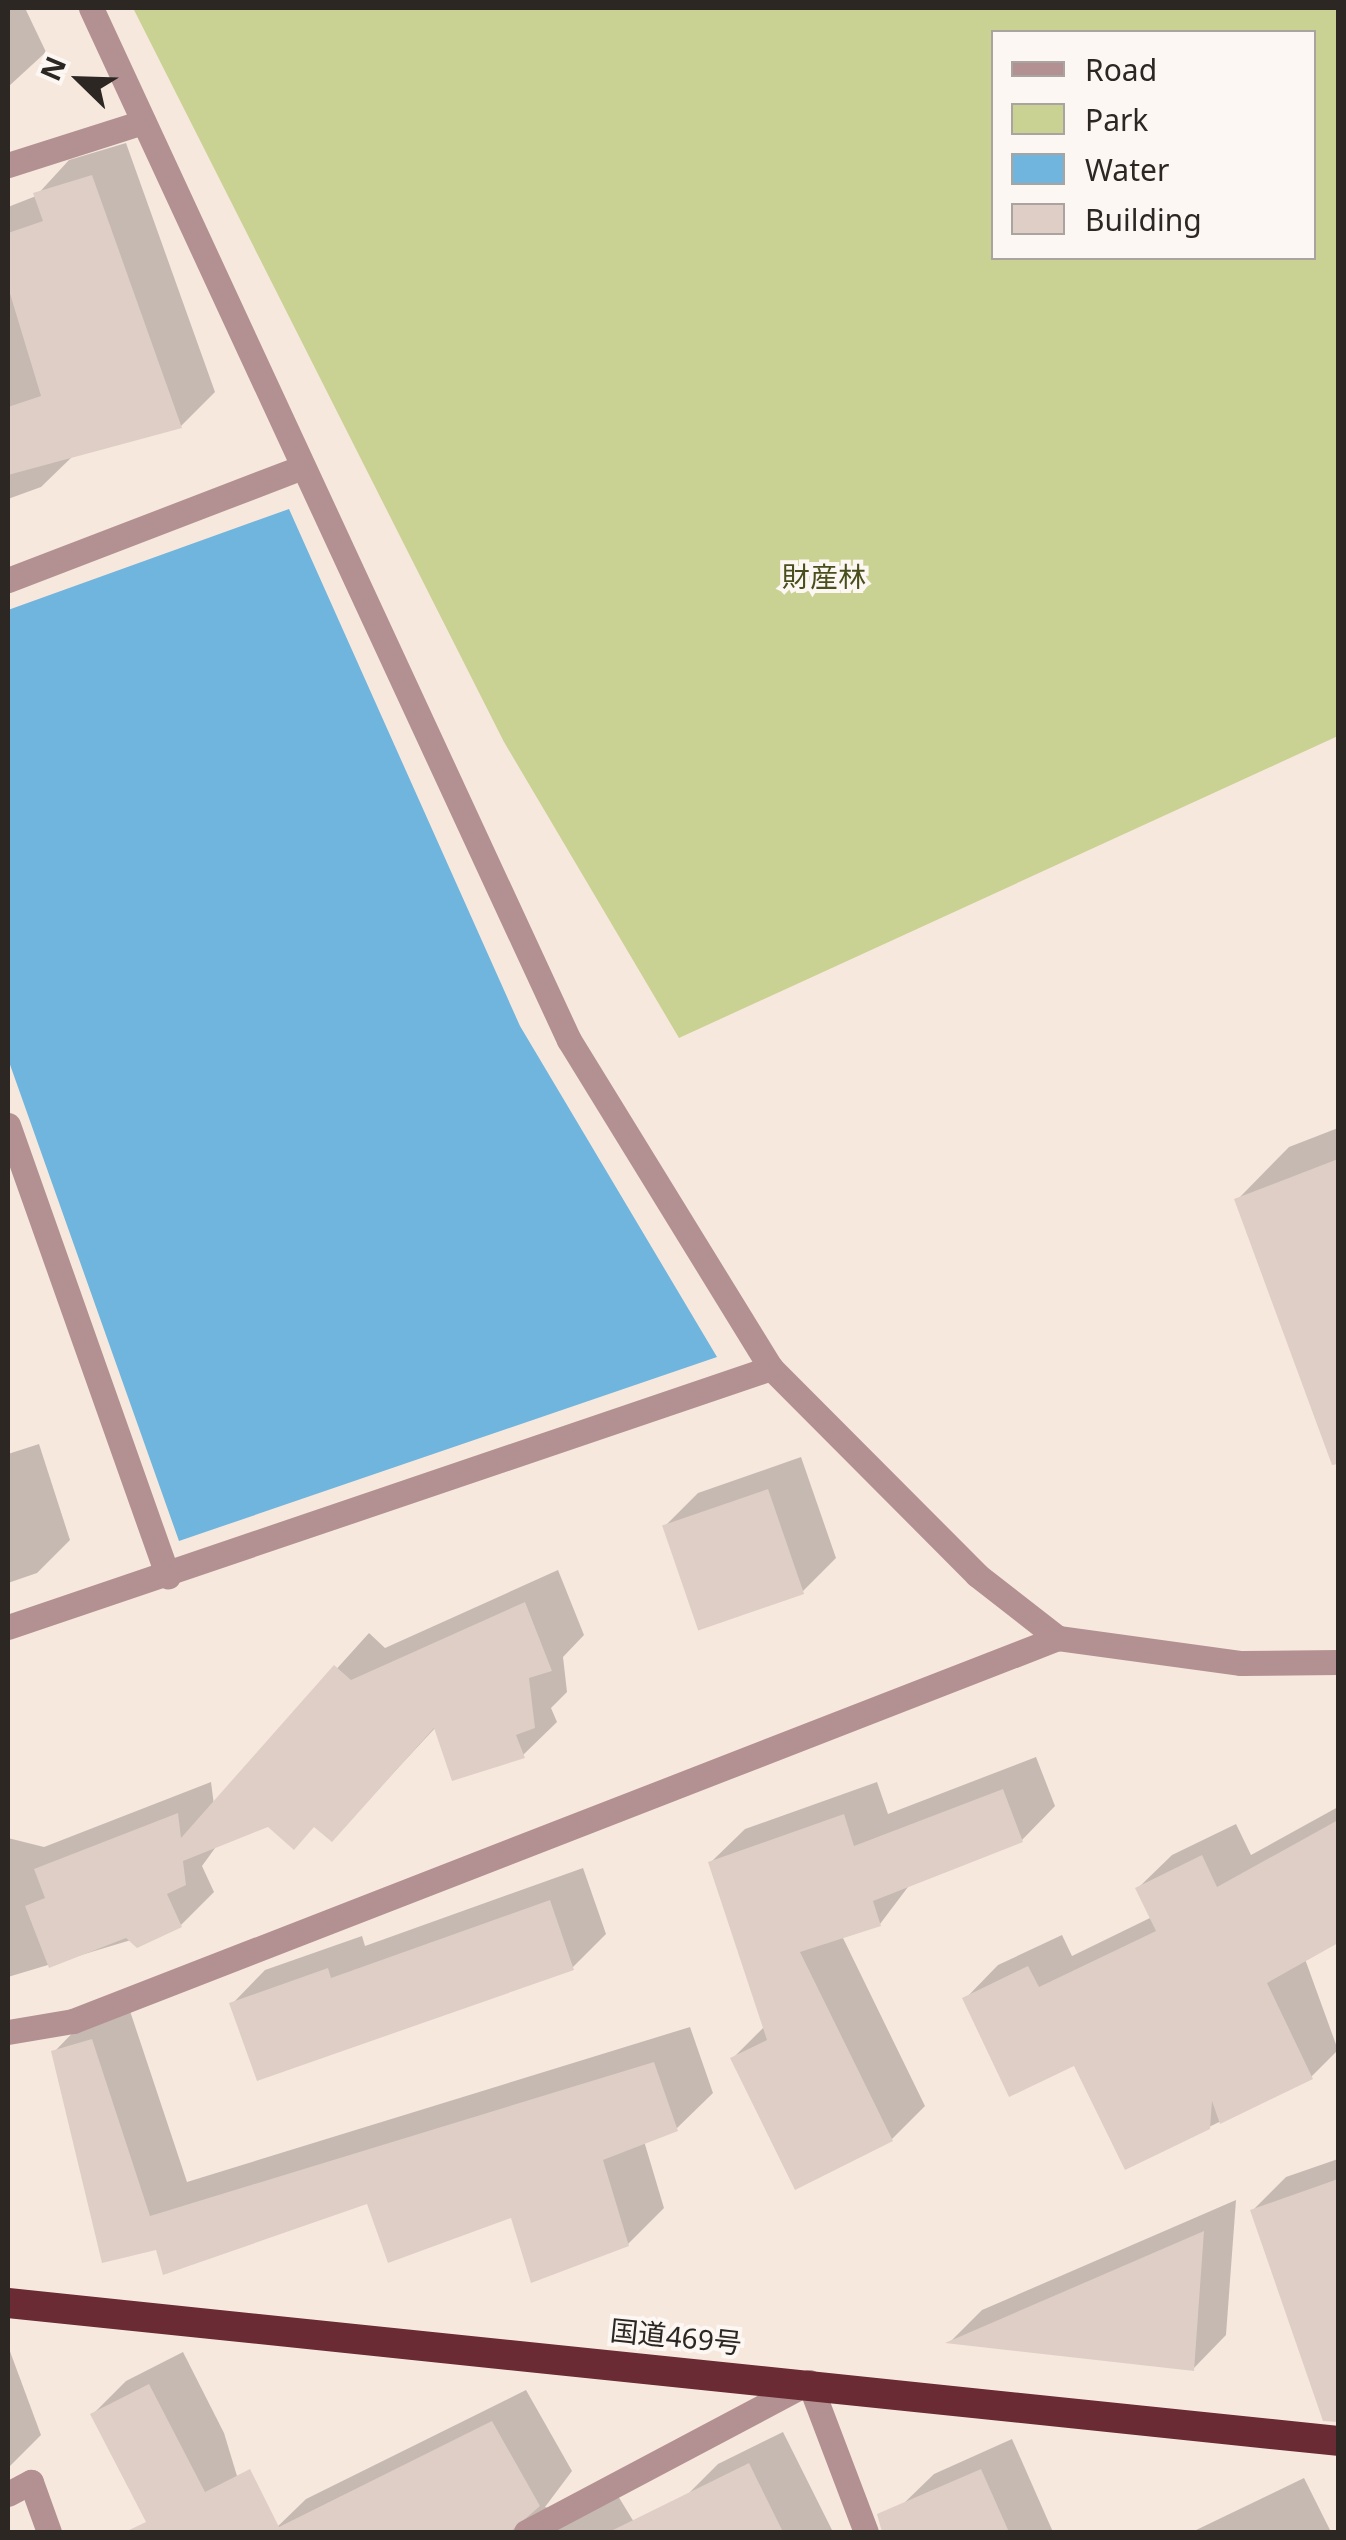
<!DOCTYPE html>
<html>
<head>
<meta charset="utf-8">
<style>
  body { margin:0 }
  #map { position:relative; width:1346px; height:2540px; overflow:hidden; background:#f7e8de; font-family:"Noto Sans","Noto Sans JP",sans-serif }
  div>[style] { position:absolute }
  .green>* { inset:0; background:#c9d293 }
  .water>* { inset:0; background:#70b5de }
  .shadow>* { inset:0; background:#0003 }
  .building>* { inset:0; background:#decec6; transform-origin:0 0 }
  .minor>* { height:25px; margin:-12.5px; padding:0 12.5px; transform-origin:12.5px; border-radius:12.5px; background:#b39193 }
  .highway>* { height:30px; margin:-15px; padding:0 15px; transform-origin:15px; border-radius:15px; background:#6a2b34 }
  span { translate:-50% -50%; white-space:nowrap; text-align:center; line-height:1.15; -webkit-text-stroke:8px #fdf7f3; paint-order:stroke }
  .park-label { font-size:28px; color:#494f1c }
  .street-label { font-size:28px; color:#2c2723 }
  .frame { position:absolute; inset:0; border:10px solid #2c2723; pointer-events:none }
  .legend { position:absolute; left:991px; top:30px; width:325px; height:230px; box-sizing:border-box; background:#fdf7f3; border:2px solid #a9a4a0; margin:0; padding:12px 18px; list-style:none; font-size:30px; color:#2c2723 }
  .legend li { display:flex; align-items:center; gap:20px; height:50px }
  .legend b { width:50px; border:2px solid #a9a4a0 }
  .north { position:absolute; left:30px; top:30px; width:100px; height:100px; -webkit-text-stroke:8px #fdf7f3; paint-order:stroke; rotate:293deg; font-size:28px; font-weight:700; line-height:40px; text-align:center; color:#2c2723 }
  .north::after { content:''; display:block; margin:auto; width:35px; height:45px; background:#2c2723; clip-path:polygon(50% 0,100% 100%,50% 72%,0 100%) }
</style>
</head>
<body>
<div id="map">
  <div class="green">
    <i style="clip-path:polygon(evenodd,133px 8px,1338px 8px,1338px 736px,679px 1038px,504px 742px,133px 8px,994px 32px,1314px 32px,1314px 258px,994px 258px,994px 32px)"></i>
  </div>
  <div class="water">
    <i style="clip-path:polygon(289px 509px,520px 1026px,717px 1357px,179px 1541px,8px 1059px,8px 610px)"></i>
  </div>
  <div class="shadow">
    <i style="clip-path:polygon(8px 8px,25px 8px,46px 52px,8px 87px)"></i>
    <i style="clip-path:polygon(126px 143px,215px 392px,181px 426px,74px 455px,41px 487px,8px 499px,8px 207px,36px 196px,69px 160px)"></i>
    <i style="clip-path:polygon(1338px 1128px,1338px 1416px,1237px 1200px,1289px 1147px)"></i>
    <i style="clip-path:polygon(39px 1444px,70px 1540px,37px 1573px,8px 1583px,8px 1454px)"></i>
    <i style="clip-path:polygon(801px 1457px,836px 1558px,802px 1592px,665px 1526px,698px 1493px)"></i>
    <i style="clip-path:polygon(558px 1570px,584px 1635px,563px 1657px,567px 1692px,551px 1708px,557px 1722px,523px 1755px,436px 1727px,332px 1839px,315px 1825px,269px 1824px,218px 1844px,202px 1866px,214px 1892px,181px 1925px,8px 1977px,8px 1838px,44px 1847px,211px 1782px,214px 1805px,369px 1633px,385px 1648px)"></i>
    <i style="clip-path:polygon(1036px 1757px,1055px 1806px,1022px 1840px,911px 1883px,880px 1924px,842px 1936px,925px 2106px,892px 2139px,733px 2058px,765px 2026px,711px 1862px,745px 1829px,877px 1782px,888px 1814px)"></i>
    <i style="clip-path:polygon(1338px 1807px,1338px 1940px,1305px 1959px,1338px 2050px,1311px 2077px,1209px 2127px,965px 1999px,998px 1965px,1062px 1935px,1072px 1956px,1152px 1917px,1138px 1888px,1172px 1855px,1236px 1824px,1251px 1855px)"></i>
    <i style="clip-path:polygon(583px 1868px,606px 1934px,573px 1967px,232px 2004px,265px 1970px,362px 1936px,365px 1946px)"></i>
    <i style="clip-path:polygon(128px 2005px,187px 2182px,690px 2027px,713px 2093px,676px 2129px,644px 2141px,664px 2208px,628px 2244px,513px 2215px,368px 2201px,158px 2247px,54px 2052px,90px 2015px)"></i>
    <i style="clip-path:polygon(1338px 2159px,1338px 2342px,1302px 2354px,1253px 2210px,1286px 2177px)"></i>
    <i style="clip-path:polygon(1236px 2200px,1226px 2335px,1193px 2369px,951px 2341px,982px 2310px)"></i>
    <i style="clip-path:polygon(8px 2346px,41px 2435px,8px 2468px)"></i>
    <i style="clip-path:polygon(183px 2352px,224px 2433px,254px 2532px,154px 2532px,93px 2414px,126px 2381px)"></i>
    <i style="clip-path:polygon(526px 2390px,572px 2471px,545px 2507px,568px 2514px,615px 2491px,640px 2532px,272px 2532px,306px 2499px)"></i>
    <i style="clip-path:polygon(783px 2432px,833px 2532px,703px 2532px,685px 2497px,718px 2464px)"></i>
    <i style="clip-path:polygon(1012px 2439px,1053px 2532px,915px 2532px,902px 2505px,934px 2474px)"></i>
    <i style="clip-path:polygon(1304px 2478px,1331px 2532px,1192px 2532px)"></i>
  </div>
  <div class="building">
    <i style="clip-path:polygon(92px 175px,182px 428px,8px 475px,8px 407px,41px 396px,8px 287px,8px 233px,43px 221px,33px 193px)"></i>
    <i style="clip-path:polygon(1338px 1159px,1338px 1464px,1332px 1465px,1234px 1199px)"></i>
    <i style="left:768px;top:1489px;width:111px;height:112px;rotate:71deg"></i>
    <i style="clip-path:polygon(525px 1602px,552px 1671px,529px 1678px,535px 1728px,516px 1735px,525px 1758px,452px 1781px,434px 1728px,332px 1842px,314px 1827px,294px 1850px,268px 1827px,183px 1861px,186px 1885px,167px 1894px,182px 1927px,137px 1948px,126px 1938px,49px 1968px,25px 1906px,45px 1898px,34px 1869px,178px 1813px,181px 1838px,334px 1665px,351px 1680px)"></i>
    <i style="clip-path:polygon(1003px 1789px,1023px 1842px,873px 1901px,881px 1926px,800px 1952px,893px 2141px,795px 2190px,730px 2058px,767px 2040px,708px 1862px,844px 1814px,854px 1846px)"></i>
    <i style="clip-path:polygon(1338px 1820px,1338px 1943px,1267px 1983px,1313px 2079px,1220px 2124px,1212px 2101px,1210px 2129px,1125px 2170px,1074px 2066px,1009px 2097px,962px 1998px,1028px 1966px,1039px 1987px,1156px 1931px,1135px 1888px,1202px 1855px,1217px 1887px)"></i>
    <i style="clip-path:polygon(550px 1900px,574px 1970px,257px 2081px,229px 2003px,328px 1968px,331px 1978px)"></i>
    <i style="clip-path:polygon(92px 2039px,150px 2216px,654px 2062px,678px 2131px,603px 2160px,629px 2246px,531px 2283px,511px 2218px,388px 2263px,367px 2204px,163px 2275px,156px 2250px,102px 2263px,51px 2051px)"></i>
    <i style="clip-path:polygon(1338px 2179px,1338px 2422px,1323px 2421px,1250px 2210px)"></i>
    <i style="clip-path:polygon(1204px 2231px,1194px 2371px,945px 2343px)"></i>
    <i style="clip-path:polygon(149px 2384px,205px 2492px,250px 2469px,279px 2527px,492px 2421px,540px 2506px,510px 2532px,125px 2532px,146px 2522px,90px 2414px)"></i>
    <i style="clip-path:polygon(749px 2463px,783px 2532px,609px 2532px)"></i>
    <i style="clip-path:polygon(981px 2469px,1009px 2532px,882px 2532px,877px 2514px)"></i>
  </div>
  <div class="minor">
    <i style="left:91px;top:8px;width:1137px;rotate:65.15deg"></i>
    <i style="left:569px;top:1040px;width:385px;rotate:58.4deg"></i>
    <i style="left:771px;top:1368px;width:292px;rotate:45.1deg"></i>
    <i style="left:977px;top:1575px;width:103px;rotate:37.9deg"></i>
    <i style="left:1058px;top:1638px;width:185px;rotate:7.8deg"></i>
    <i style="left:1241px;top:1663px;width:97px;rotate:-0.6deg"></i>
    <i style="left:8px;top:165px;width:142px;rotate:-17.7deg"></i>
    <i style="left:8px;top:580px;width:313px;rotate:-21deg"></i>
    <i style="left:8px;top:1125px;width:479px;rotate:70.5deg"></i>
    <i style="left:8px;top:1627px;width:806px;rotate:-18.75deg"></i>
    <i style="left:8px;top:2032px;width:66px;rotate:-9.6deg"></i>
    <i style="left:73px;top:2021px;width:1057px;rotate:-21.25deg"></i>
    <i style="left:8px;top:2494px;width:26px;rotate:-28deg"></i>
    <i style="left:31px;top:2482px;width:53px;rotate:70.2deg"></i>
    <i style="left:526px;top:2532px;width:320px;rotate:-27.9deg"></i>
    <i style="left:809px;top:2382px;width:160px;rotate:69.2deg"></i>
  </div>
  <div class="highway">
    <i style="left:8px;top:2303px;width:1337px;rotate:5.92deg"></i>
  </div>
  <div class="park-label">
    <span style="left:824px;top:576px">財産林</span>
  </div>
  <div class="street-label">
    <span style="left:676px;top:2336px;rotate:6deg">国道469号</span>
  </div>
  <div class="frame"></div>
  <ul class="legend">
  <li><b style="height:12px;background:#b39193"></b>Road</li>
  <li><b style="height:28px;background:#c9d293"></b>Park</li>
  <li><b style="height:28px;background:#70b5de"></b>Water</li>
  <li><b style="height:28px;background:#decec6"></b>Building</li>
  </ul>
  <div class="north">N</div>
</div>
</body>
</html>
